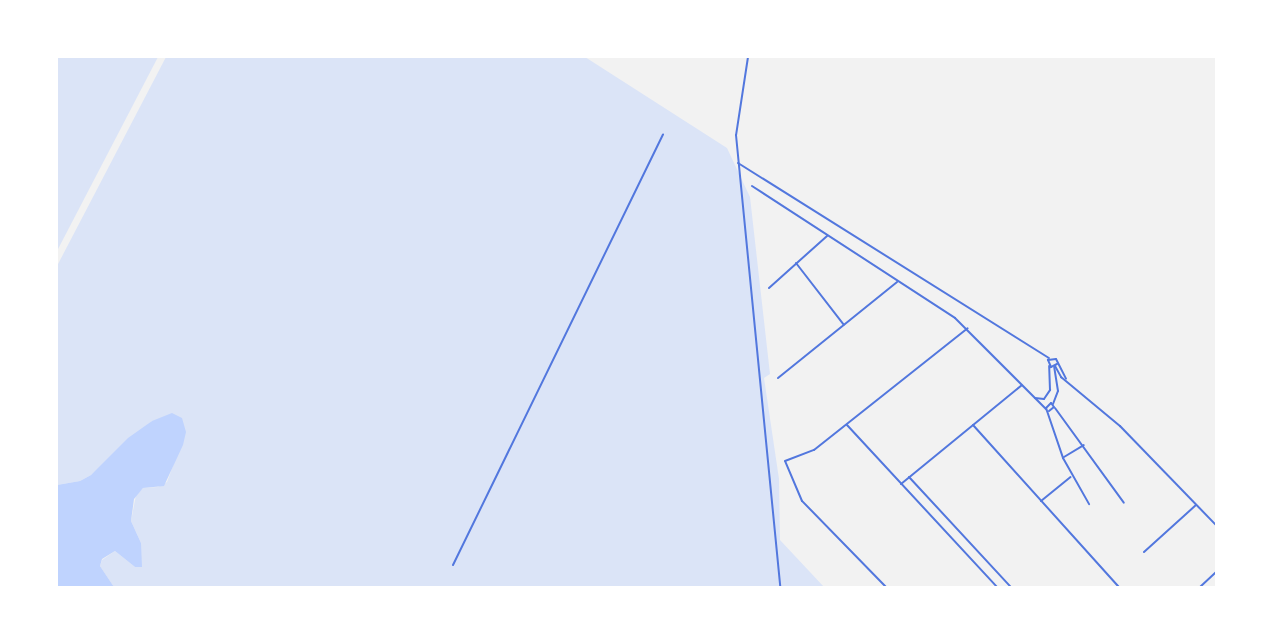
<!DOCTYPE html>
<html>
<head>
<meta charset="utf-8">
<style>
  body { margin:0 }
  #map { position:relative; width:1273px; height:644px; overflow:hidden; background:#f2f2f2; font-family:"IBM Plex Serif",serif }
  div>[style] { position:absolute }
  .green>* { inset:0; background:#dbe4f7 }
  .water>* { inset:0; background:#bfd3fe }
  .minor>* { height:2px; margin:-1px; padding:0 1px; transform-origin:1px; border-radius:1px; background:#5277de }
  span { translate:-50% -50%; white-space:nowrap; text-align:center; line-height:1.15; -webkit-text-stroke:4.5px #fff; paint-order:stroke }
  .frame { position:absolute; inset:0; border:58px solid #fff; pointer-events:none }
</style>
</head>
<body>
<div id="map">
  <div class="green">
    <i style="clip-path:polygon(57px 57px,158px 57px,57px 251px)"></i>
    <i style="clip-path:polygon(166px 57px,585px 57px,727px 148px,750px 197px,770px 374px,764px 378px,779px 479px,780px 540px,824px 587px,114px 587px,100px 566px,102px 560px,115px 551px,135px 567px,141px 543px,131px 521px,136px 495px,143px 488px,158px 487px,167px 482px,174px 463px,152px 421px,91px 475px,80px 481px,57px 485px,57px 266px)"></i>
  </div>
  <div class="water">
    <i style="clip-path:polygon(172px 413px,182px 418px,186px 432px,183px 445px,164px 486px,143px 488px,134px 499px,131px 521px,141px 543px,142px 567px,135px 567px,115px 551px,102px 559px,100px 566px,114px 587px,57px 587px,57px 485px,80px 481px,91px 475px,128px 438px,152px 421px)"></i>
  </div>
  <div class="minor">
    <i style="left:748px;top:57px;width:79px;rotate:98.7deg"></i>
    <i style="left:736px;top:135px;width:454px;rotate:84.4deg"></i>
    <i style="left:1176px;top:57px;width:11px"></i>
    <i style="left:738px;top:163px;width:367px;rotate:32.1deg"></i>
    <i style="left:752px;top:186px;width:242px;rotate:33deg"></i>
    <i style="left:955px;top:318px;width:129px;rotate:45deg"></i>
    <i style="left:796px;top:263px;width:78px;rotate:52.3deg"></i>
    <i style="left:769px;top:288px;width:78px;rotate:-41.9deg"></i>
    <i style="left:1057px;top:364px;width:7px;rotate:153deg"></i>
    <i style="left:1051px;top:367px;width:8px;rotate:-113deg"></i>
    <i style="left:1048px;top:360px;width:8px;rotate:-7deg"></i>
    <i style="left:1056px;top:359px;width:22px;rotate:63deg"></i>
    <i style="left:1055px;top:366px;width:13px;rotate:61deg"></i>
    <i style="left:1061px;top:377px;width:77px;rotate:39.7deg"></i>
    <i style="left:1120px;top:426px;width:138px;rotate:45.9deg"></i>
    <i style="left:778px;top:378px;width:153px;rotate:-38.9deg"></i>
    <i style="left:1035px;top:398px;width:9px;rotate:6deg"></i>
    <i style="left:1044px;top:399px;width:11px;rotate:-56deg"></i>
    <i style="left:1050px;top:390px;width:24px;rotate:-92deg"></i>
    <i style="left:1053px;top:404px;width:14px;rotate:-69deg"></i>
    <i style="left:1058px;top:391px;width:24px;rotate:-99deg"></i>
    <i style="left:1055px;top:408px;width:117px;rotate:54deg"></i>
    <i style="left:1049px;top:411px;width:6px;rotate:-39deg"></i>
    <i style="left:1054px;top:407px;width:5px;rotate:-127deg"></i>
    <i style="left:1051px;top:403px;width:7px;rotate:135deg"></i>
    <i style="left:1046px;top:408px;width:53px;rotate:71.2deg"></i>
    <i style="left:1063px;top:458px;width:53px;rotate:60.5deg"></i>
    <i style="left:847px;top:425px;width:221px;rotate:47.2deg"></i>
    <i style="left:973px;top:425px;width:218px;rotate:48deg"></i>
    <i style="left:1064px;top:457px;width:23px;rotate:-31deg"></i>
    <i style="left:909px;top:477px;width:150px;rotate:47.2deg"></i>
    <i style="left:901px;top:484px;width:156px;rotate:-39.3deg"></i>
    <i style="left:1041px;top:501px;width:38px;rotate:-39deg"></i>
    <i style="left:1144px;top:552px;width:70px;rotate:-42.1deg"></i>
    <i style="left:453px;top:565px;width:479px;rotate:-64deg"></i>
    <i style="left:886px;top:587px;width:120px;rotate:-134.3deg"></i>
    <i style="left:802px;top:501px;width:43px;rotate:-113deg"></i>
    <i style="left:785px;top:461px;width:31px;rotate:-21deg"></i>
    <i style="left:814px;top:450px;width:196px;rotate:-38.4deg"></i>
    <i style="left:1200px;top:587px;width:22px;rotate:-43deg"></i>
  </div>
  <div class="frame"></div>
</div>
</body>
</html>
